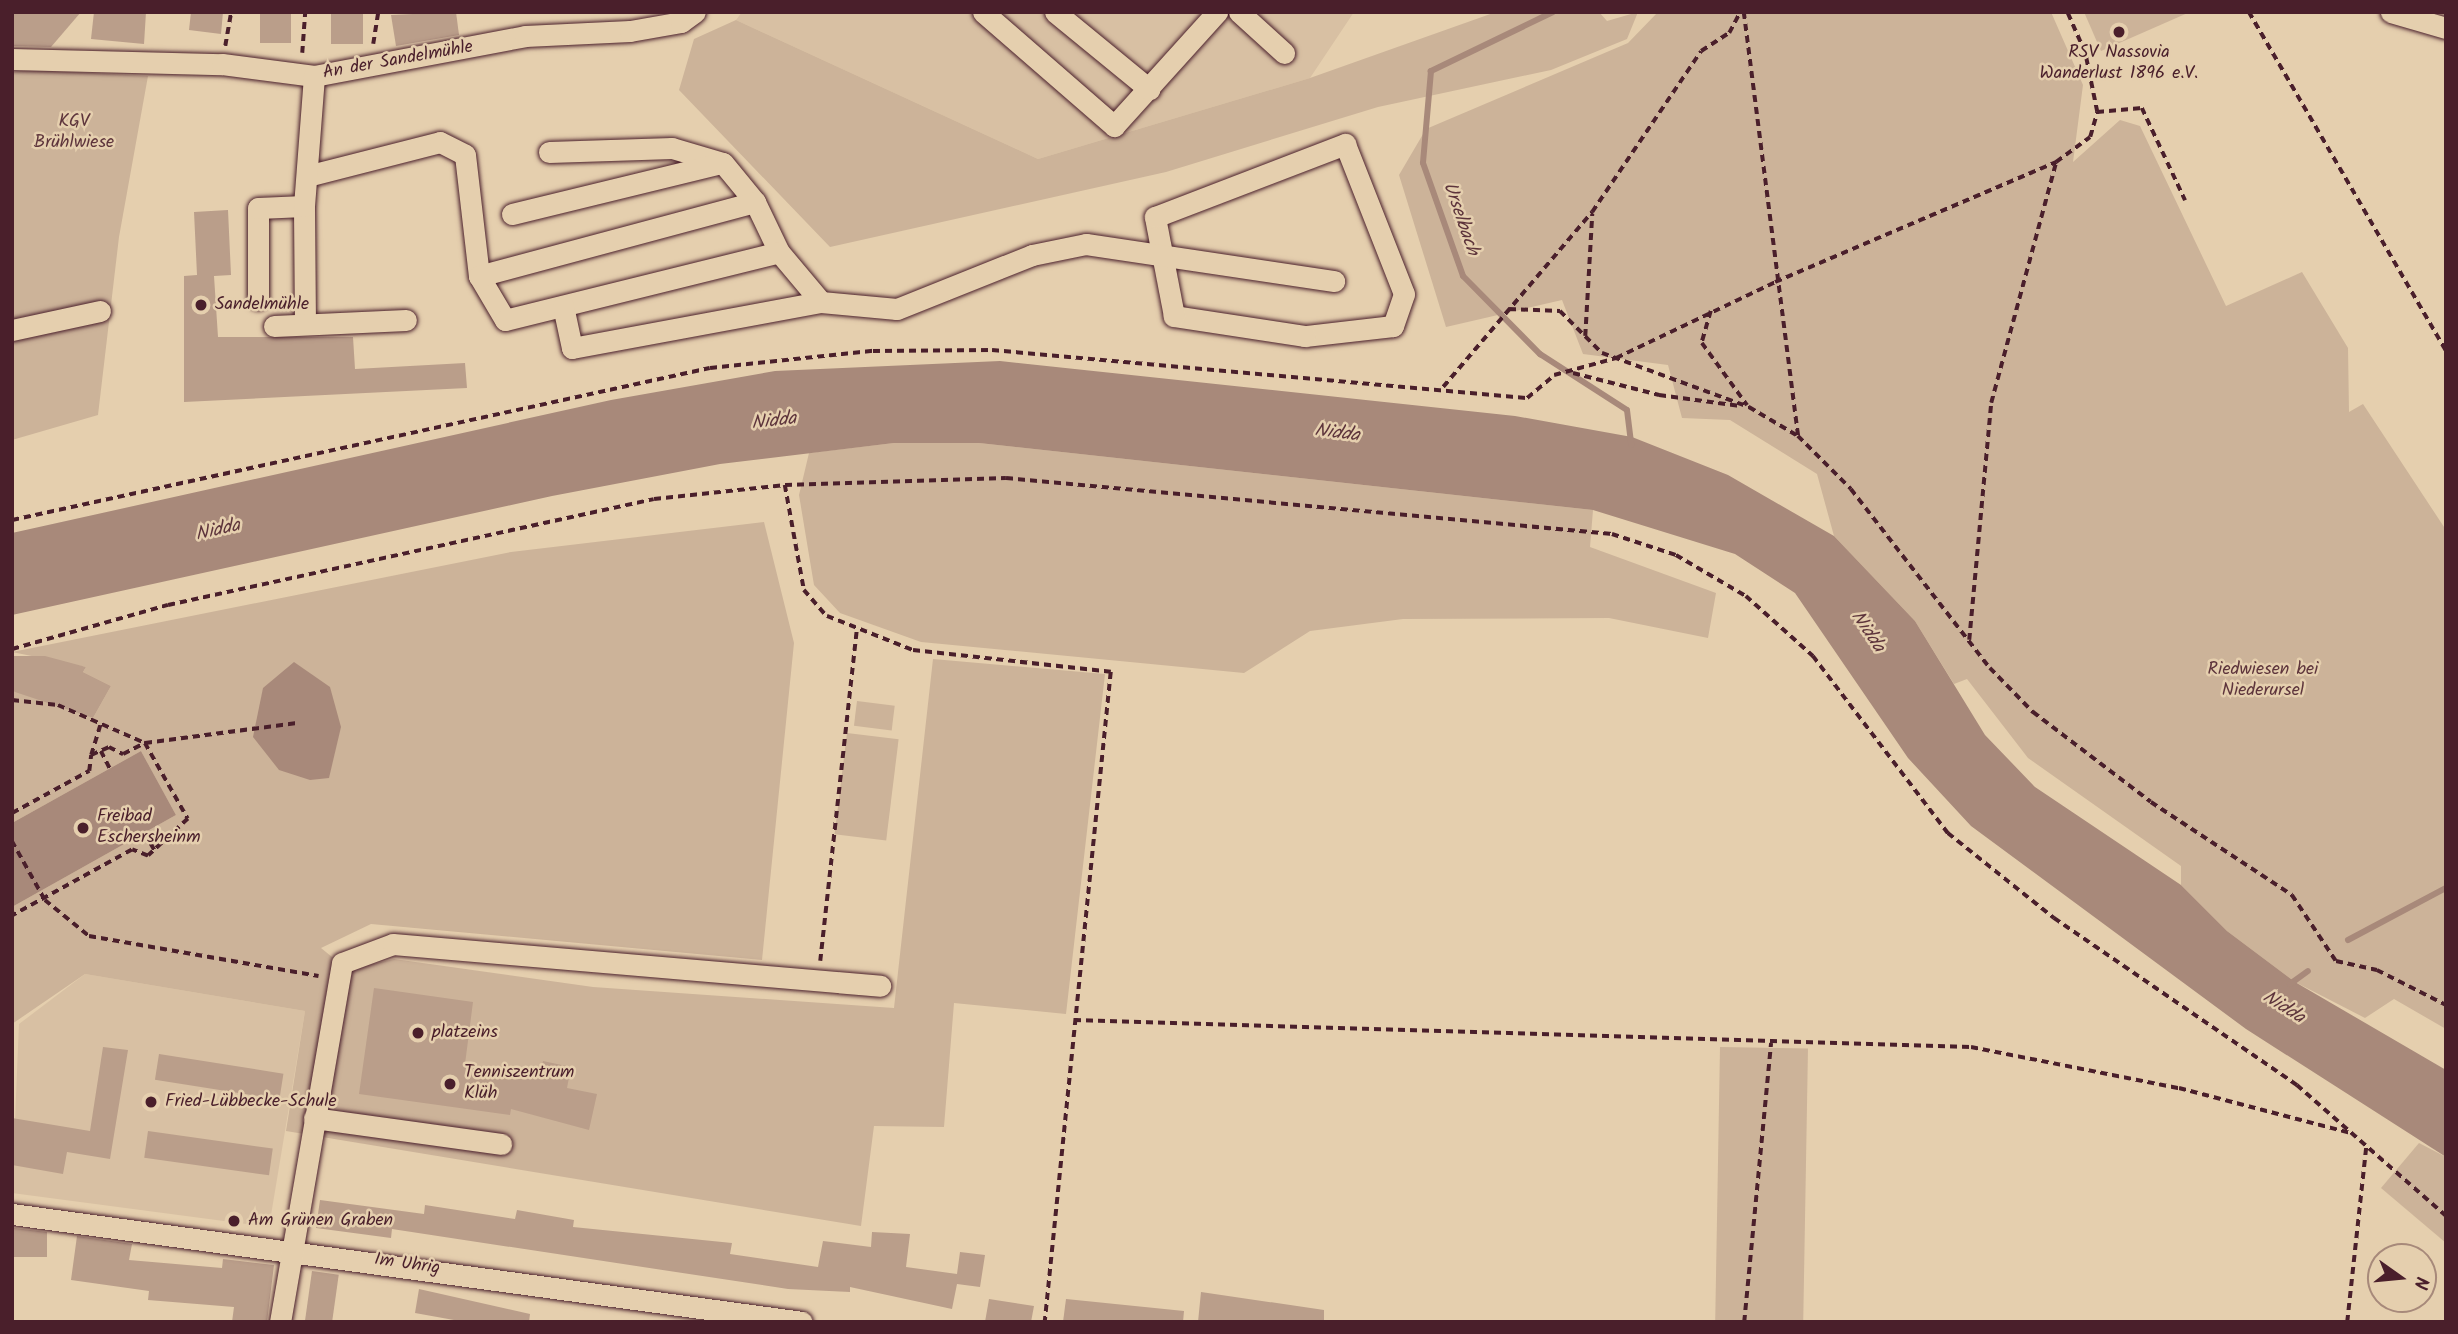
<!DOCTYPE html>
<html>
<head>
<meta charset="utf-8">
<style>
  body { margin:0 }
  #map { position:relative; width:2458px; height:1334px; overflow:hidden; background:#e5cfae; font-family:Kalam,sans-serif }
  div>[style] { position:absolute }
  .built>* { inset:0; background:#d8c0a3 }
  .green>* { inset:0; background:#ccb399; transform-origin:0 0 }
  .water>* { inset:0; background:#a8897a }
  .stream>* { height:6px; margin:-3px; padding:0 3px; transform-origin:3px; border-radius:3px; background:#a8897a }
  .building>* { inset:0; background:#ba9e8a; transform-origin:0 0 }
  .path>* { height:3.5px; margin-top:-1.75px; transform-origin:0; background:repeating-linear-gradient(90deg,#4a1f2b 0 7px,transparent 0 12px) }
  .roads { filter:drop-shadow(0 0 2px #4a1f2b) drop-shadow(0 0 2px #4a1f2b) }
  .minor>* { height:21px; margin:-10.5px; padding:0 10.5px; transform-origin:10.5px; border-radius:10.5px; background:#e5cfae }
  .dots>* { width:19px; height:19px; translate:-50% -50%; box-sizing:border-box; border:4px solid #e5cfae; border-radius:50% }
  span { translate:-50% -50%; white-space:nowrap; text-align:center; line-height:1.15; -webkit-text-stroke:5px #e5cfae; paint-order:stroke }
  .poi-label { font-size:18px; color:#4a1f2b }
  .left { translate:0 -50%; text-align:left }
  .street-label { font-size:18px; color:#4a1f2b }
  .park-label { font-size:18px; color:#5e353c }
  .water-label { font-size:19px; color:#5d343b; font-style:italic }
  .frame { position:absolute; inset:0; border:14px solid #4a1f2b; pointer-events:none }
  .north { position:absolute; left:2367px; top:1243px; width:70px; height:70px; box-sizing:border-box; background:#e5cfae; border:2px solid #a7897a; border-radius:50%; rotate:105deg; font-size:19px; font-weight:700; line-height:28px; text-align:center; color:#4a1f2b }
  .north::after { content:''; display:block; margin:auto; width:24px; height:32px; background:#4a1f2b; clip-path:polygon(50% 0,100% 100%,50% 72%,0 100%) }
</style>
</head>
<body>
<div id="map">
  <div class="built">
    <i style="clip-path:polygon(742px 12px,1354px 12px,1310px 78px,1038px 159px,736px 20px)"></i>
    <i style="clip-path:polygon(85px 974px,305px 1011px,269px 1227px,12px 1193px,19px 1024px)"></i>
  </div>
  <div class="green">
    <i style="clip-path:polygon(1496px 12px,1599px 12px,1607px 21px,1638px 12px,1627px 39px,1551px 70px,1378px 107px,1166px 172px,830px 247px,679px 90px,694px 39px,736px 20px,1038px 159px,1310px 78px)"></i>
    <i style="clip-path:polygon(1658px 12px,2051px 12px,2083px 85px,2073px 162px,2120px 120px,2140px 126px,2226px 306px,2302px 272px,2348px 348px,2349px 412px,2363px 404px,2446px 530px,2446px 1029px,2394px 999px,2365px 1018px,2295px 982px,2227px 931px,2181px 885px,2181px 866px,2028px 758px,1967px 679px,1954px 684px,1915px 621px,1834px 536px,1817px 474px,1730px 420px,1682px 418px,1668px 365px,1583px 354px,1562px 300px,1446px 327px,1399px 175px,1426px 129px,1628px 43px)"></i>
    <i style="clip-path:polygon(2084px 12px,2190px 12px,2101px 51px)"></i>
    <i style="clip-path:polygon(29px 70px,148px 76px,119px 237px,98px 415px,12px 440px,12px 72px)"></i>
    <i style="clip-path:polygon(894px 443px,979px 443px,1593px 510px,1590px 547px,1716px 593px,1708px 638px,1609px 618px,1403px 619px,1310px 631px,1244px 673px,921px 642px,840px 613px,814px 585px,799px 495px,809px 453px)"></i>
    <i style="clip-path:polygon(764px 522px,794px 643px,762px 960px,371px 924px,321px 948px,348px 970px,394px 959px,593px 987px,894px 1008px,933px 659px,1105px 674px,1066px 1014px,954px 1003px,944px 1127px,874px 1126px,861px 1226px,286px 1131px,305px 1011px,85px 974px,12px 1024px,12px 907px,176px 815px,141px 751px,12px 823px,14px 692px,33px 692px,93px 718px,111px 686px,83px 672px,86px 667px,12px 652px,511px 552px)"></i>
    <i style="left:857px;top:701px;width:38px;height:25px;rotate:7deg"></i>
    <i style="left:847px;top:733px;width:52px;height:102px;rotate:7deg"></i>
    <i style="left:1720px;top:1047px;width:88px;height:276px;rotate:1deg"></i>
    <i style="clip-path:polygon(2419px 1143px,2446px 1157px,2446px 1243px,2381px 1188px)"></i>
  </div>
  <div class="water">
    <i style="clip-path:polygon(1000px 361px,1515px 416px,1632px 437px,1728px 475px,1834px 536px,1915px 621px,1985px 735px,2035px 787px,2181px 885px,2227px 931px,2295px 982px,2446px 1070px,2446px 1157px,2246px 1029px,1971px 826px,1908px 758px,1795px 593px,1735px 554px,1593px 510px,979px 443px,894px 443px,720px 464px,552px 496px,12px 615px,12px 533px,611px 400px,775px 371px)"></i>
    <i style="clip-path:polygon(294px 662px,330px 687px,341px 727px,329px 778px,310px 780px,279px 770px,253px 737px,263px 688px)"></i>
    <i style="clip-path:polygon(141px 751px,176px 815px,12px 907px,12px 823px)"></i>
  </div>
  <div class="stream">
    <i style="left:1553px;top:12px;width:136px;rotate:154.2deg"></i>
    <i style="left:1431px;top:71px;width:92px;rotate:95deg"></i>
    <i style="left:1423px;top:163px;width:120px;rotate:70.5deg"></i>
    <i style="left:1463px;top:276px;width:110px;rotate:45.4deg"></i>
    <i style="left:1540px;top:354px;width:103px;rotate:32.8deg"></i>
    <i style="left:1627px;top:410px;width:35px;rotate:83deg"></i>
    <i style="left:2348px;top:940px;width:111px;rotate:-28deg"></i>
    <i style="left:2290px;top:984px;width:22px;rotate:-36deg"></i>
  </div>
  <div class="building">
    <i style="clip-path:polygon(12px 12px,81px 12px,51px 47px,12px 46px)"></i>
    <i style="clip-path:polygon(94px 12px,146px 12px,144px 44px,91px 39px)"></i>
    <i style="clip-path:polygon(191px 12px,223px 12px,221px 34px,189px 30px)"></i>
    <i style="left:260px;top:12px;width:31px;height:31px"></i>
    <i style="left:331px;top:12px;width:32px;height:32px"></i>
    <i style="clip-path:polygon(456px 12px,459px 35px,396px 46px,391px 15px)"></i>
    <i style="clip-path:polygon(228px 210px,231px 275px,214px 276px,218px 337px,353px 337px,355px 369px,465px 363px,467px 388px,184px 402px,184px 276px,197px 275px,194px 212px)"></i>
    <i style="clip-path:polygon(12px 656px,45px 656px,86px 667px,83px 672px,111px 686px,93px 718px,12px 691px)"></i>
    <i style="clip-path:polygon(374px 988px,473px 1002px,465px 1064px,540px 1074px,543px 1061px,571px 1067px,567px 1088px,597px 1094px,589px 1130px,511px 1109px,510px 1115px,359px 1094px)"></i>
    <i style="clip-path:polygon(103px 1047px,128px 1050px,110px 1159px,67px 1152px,63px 1174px,12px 1165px,12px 1118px,90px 1131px)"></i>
    <i style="left:159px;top:1054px;width:126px;height:26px;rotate:9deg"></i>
    <i style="left:148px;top:1131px;width:126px;height:27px;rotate:8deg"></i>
    <i style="clip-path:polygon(320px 1200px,424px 1214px,425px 1205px,515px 1219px,517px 1210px,574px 1220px,573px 1227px,732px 1243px,730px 1254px,818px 1267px,823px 1241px,871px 1247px,872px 1232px,910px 1234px,906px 1267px,957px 1274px,960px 1252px,985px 1255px,980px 1287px,957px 1284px,952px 1309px,850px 1287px,850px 1292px,788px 1289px,392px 1229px,391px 1238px,316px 1228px)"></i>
    <i style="clip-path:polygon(14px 1228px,47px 1232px,47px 1257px,13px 1257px)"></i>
    <i style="clip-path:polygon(77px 1236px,132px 1244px,129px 1260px,222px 1268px,223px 1259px,274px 1265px,267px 1322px,232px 1322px,234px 1307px,148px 1300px,149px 1291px,71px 1280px)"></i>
    <i style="left:312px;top:1271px;width:27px;height:51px;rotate:8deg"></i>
    <i style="clip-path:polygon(419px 1289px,530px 1314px,529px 1322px,465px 1322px,415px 1313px)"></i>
    <i style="clip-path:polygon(1201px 1292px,1324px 1310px,1324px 1322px,1198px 1322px)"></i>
    <i style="clip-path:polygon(989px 1299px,1034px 1306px,1031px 1322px,985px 1322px)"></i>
    <i style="clip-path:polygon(1066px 1299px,1184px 1311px,1183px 1322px,1063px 1322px)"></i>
  </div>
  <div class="path">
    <i style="left:1744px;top:12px;width:427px;rotate:82.7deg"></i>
    <i style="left:2249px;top:12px;width:392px;rotate:59.8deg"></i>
    <i style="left:373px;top:44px;width:32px;rotate:-81deg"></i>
    <i style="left:225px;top:46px;width:35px;rotate:-80deg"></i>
    <i style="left:302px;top:53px;width:41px;rotate:-85.8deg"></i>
    <i style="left:2097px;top:112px;width:45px;rotate:-5.1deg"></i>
    <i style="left:2142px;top:108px;width:102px;rotate:64.9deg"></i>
    <i style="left:1509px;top:309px;width:51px;rotate:2.2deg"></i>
    <i style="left:1560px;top:311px;width:59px;rotate:45deg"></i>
    <i style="left:1602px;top:353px;width:157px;rotate:20.2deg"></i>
    <i style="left:1749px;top:407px;width:57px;rotate:30.6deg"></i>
    <i style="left:1798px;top:436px;width:75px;rotate:45deg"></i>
    <i style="left:1851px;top:489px;width:227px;rotate:52.2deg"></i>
    <i style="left:1990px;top:668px;width:62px;rotate:45.7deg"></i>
    <i style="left:2033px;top:712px;width:148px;rotate:37.3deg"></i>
    <i style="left:2151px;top:802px;width:169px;rotate:33.4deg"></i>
    <i style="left:2292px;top:895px;width:79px;rotate:56.3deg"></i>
    <i style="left:2336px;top:961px;width:42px;rotate:12.4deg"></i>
    <i style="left:2377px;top:970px;width:77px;rotate:26.9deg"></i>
    <i style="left:1711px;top:311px;width:33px;rotate:106deg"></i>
    <i style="left:1702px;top:343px;width:77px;rotate:54deg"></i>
    <i style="left:1585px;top:336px;width:122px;rotate:-86.7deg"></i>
    <i style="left:1573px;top:373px;width:89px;rotate:14.3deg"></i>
    <i style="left:1659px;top:395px;width:82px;rotate:7.7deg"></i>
    <i style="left:1443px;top:387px;width:230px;rotate:-49.6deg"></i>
    <i style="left:1592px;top:212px;width:194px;rotate:-55.9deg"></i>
    <i style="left:1701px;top:51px;width:33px;rotate:-33deg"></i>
    <i style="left:1729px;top:33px;width:24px;rotate:-62deg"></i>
    <i style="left:785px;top:485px;width:107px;rotate:79.7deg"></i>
    <i style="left:804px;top:590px;width:35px;rotate:49deg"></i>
    <i style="left:827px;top:616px;width:92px;rotate:21.6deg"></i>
    <i style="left:913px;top:650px;width:199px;rotate:6.3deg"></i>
    <i style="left:1111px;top:672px;width:653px;rotate:95.8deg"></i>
    <i style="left:12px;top:520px;width:714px;rotate:-12.29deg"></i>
    <i style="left:710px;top:368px;width:164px;rotate:-6deg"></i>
    <i style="left:873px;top:351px;width:119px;rotate:-0.5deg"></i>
    <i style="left:992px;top:350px;width:537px;rotate:5.13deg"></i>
    <i style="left:1527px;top:398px;width:35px;rotate:-40deg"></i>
    <i style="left:1554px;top:375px;width:64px;rotate:-15.3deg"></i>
    <i style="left:1616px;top:358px;width:176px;rotate:-25.5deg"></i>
    <i style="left:1775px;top:282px;width:306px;rotate:-23.1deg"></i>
    <i style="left:2056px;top:162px;width:42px;rotate:-36.3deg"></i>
    <i style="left:2090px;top:137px;width:26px;rotate:-74deg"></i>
    <i style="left:2097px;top:112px;width:60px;rotate:-101.5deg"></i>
    <i style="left:2085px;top:53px;width:45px;rotate:-113.7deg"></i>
    <i style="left:1969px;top:640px;width:238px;rotate:-84.7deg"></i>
    <i style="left:1991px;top:403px;width:250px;rotate:-74.9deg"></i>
    <i style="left:12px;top:649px;width:162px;rotate:-15.8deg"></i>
    <i style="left:168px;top:605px;width:497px;rotate:-12.3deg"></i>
    <i style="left:654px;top:499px;width:132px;rotate:-6.1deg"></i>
    <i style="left:785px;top:485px;width:221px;rotate:-1.8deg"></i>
    <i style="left:1006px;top:478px;width:609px;rotate:5.28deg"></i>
    <i style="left:1612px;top:534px;width:67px;rotate:18.2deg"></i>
    <i style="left:1676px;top:555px;width:81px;rotate:30.4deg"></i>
    <i style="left:1746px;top:596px;width:90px;rotate:41.8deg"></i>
    <i style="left:1813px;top:656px;width:223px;rotate:52.7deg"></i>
    <i style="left:1948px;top:833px;width:136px;rotate:38.7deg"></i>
    <i style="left:2054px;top:918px;width:295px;rotate:34.5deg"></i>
    <i style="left:2297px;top:1085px;width:198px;rotate:41.3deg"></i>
    <i style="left:12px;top:700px;width:46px;rotate:6.2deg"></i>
    <i style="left:58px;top:705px;width:95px;rotate:23.6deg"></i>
    <i style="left:145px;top:743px;width:87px;rotate:60.5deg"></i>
    <i style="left:188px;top:819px;width:54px;rotate:137.2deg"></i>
    <i style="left:148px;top:856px;width:17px;rotate:-159deg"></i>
    <i style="left:132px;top:850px;width:137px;rotate:151.2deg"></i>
    <i style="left:101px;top:751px;width:20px;rotate:63deg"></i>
    <i style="left:91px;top:755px;width:31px;rotate:-73deg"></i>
    <i style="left:12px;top:813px;width:88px;rotate:-28.6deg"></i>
    <i style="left:89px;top:771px;width:16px;rotate:-83deg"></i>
    <i style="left:91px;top:755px;width:20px;rotate:-24deg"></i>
    <i style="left:109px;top:747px;width:16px;rotate:27deg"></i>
    <i style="left:123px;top:754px;width:25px;rotate:-27deg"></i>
    <i style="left:145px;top:743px;width:153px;rotate:-7.5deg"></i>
    <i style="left:145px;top:833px;width:21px;rotate:61deg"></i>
    <i style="left:12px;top:841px;width:68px;rotate:60.8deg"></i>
    <i style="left:45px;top:900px;width:57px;rotate:39.3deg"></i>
    <i style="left:89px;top:936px;width:233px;rotate:9.9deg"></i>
    <i style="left:820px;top:961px;width:335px;rotate:-83.7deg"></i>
    <i style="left:1074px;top:1020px;width:897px;rotate:1.72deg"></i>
    <i style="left:1971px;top:1047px;width:212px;rotate:11.2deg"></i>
    <i style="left:2179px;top:1088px;width:178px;rotate:14.7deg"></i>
    <i style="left:1744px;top:1322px;width:280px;rotate:-84.5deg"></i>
    <i style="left:2347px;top:1322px;width:177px;rotate:-83.8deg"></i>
  </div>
  <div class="roads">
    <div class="minor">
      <i style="left:983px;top:12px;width:174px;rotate:41deg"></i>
      <i style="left:1114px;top:126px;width:154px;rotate:-47.9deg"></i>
      <i style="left:1055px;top:12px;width:122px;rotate:39.3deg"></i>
      <i style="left:1239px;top:12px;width:61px;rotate:42.3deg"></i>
      <i style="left:2391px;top:12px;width:57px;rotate:16.2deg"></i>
      <i style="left:12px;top:59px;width:210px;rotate:1.4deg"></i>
      <i style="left:222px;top:64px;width:93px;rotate:7.4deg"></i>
      <i style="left:314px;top:76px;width:215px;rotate:-10.7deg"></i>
      <i style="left:525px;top:36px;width:105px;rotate:-2.7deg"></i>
      <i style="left:630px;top:31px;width:52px;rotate:-10deg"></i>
      <i style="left:681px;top:22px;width:17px;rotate:-36deg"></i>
      <i style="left:1345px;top:144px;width:161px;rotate:68.5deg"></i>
      <i style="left:1404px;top:294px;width:34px;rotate:109deg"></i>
      <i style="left:1393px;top:326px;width:89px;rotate:173.5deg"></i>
      <i style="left:1305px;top:336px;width:133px;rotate:-171.3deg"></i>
      <i style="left:1174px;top:316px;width:101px;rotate:-100.9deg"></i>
      <i style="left:1155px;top:217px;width:204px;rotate:-21deg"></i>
      <i style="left:549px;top:152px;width:123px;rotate:-1.9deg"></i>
      <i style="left:672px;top:148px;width:53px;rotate:16.4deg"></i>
      <i style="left:723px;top:163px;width:50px;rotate:50.6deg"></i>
      <i style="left:755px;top:202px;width:55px;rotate:64.4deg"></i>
      <i style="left:307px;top:176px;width:137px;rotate:-14.3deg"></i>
      <i style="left:440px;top:142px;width:28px;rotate:27deg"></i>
      <i style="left:465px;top:155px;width:122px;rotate:83.4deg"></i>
      <i style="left:479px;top:276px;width:51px;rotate:59.4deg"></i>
      <i style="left:505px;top:320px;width:282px;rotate:-13.9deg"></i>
      <i style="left:779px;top:252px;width:65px;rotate:50deg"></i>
      <i style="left:821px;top:302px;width:76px;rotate:5.3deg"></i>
      <i style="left:897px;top:309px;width:145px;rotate:-21.8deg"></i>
      <i style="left:1032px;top:255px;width:55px;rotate:-11.5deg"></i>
      <i style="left:1086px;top:244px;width:251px;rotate:8.5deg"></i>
      <i style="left:512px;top:214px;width:215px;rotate:-13.7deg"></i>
      <i style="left:479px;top:276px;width:286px;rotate:-15deg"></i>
      <i style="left:258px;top:299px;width:91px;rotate:-90deg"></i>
      <i style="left:258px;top:208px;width:46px;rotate:-2.5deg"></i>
      <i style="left:563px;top:306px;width:43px;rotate:77.9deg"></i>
      <i style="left:572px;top:348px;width:253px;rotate:-10.5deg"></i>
      <i style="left:305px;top:324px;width:118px;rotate:-90.5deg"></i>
      <i style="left:304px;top:206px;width:130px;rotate:-85.6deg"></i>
      <i style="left:274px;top:326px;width:132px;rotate:-2.6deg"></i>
      <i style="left:12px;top:330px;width:90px;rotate:-12.2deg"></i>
      <i style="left:314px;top:1118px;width:189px;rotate:7.9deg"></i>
      <i style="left:12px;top:1214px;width:797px;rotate:7.78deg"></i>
      <i style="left:280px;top:1322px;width:364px;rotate:-80.2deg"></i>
      <i style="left:342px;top:963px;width:54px;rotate:-20.4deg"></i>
      <i style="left:393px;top:944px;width:489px;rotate:4.9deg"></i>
    </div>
  </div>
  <div class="dots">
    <i style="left:2119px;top:32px;background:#4a1f2b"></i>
    <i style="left:201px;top:305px;background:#4a1f2b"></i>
    <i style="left:83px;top:828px;background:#4a1f2b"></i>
    <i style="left:418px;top:1033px;background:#4a1f2b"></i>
    <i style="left:450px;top:1084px;background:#4a1f2b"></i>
    <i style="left:151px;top:1102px;background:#4a1f2b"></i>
    <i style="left:234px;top:1221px;background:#4a1f2b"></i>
  </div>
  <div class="poi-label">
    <span style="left:2119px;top:64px">RSV Nassovia<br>Wanderlust 1896 e.V.</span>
    <span class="left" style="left:215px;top:305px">Sandelmühle</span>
    <span class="left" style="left:97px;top:828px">Freibad<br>Eschersheinm</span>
    <span class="left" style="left:432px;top:1033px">platzeins</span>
    <span class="left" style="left:464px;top:1084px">Tenniszentrum<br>Klüh</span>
    <span class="left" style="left:165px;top:1102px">Fried-Lübbecke-Schule</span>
    <span class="left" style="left:248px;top:1221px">Am Grünen Graben</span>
  </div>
  <div class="street-label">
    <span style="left:398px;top:61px;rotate:-10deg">An der Sandelmühle</span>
    <span style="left:407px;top:1265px;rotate:8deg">Im Uhrig</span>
  </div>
  <div class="park-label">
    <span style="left:74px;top:133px">KGV<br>Brühlwiese</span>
    <span style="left:2263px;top:681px">Riedwiesen bei<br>Niederursel</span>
  </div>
  <div class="water-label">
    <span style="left:1460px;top:219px;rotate:71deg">Urselbach</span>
    <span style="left:774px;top:422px;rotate:-7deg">Nidda</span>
    <span style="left:1337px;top:434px;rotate:7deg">Nidda</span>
    <span style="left:218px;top:531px;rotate:-13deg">Nidda</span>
    <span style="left:1867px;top:632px;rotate:56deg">Nidda</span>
    <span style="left:2283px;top:1008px;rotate:32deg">Nidda</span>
  </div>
  <div class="frame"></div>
  <div class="north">N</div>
</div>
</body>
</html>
